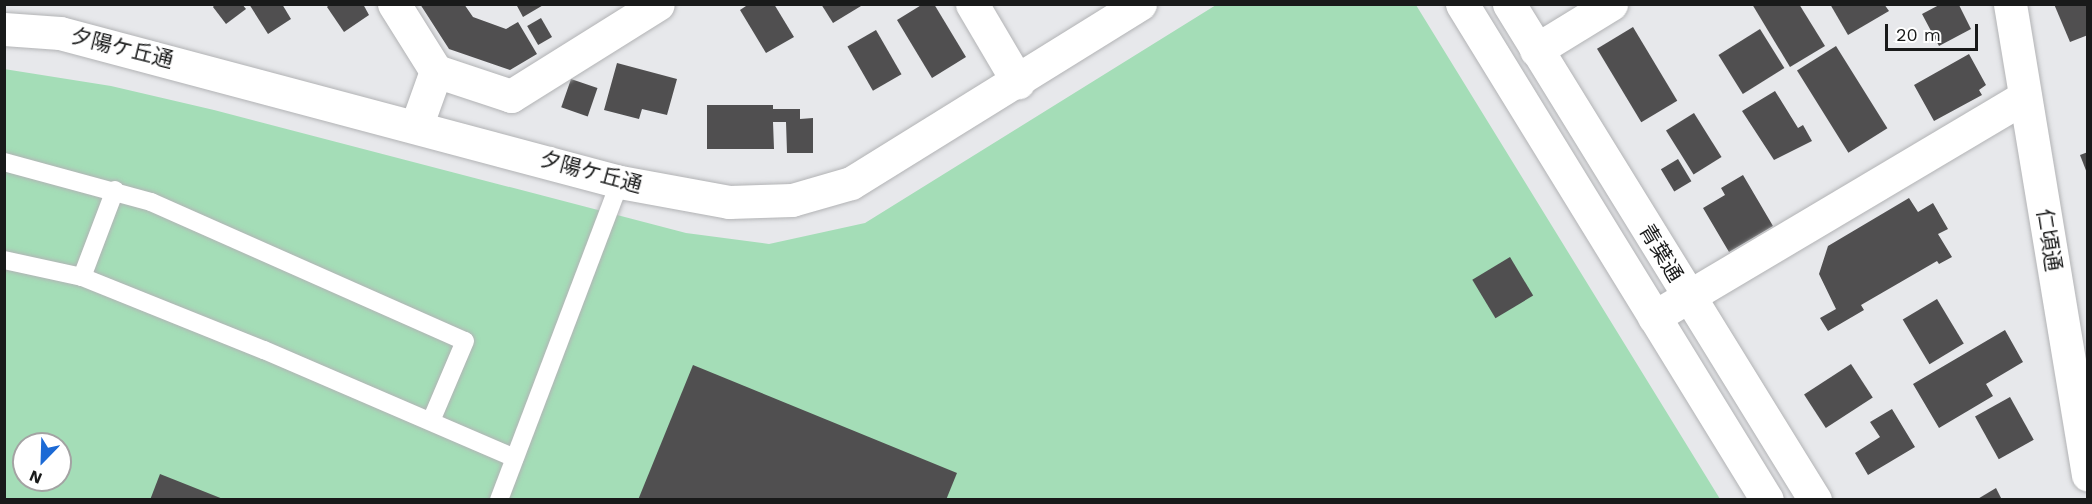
<!DOCTYPE html>
<html>
<head>
<meta charset="utf-8">
<style>
  body { margin:0 }
  #map { position:relative; width:2092px; height:504px; overflow:hidden; background:#e7e8eb; font-family:"Work Sans","Noto Sans JP",sans-serif }
  div>[style] { position:absolute }
  .green>* { inset:0; background:#a4ddb7 }
  .building>* { inset:0; background:#504f50; transform-origin:0 0 }
  .roads { filter:drop-shadow(0 0 2px #b2b3b5) drop-shadow(0 0 2px #b2b3b5) }
  .lane>* { height:18px; margin:-9px; padding:0 9px; transform-origin:9px; border-radius:9px; background:#fff }
  .street>* { height:33px; margin:-16.5px; padding:0 16.5px; transform-origin:16.5px; border-radius:16.5px; background:#fff }
  .secondary>* { height:33px; margin:-16.5px; padding:0 16.5px; transform-origin:16.5px; border-radius:16.5px; background:#fff }
  span { translate:-50% -50%; white-space:nowrap; text-align:center; line-height:1.15; -webkit-text-stroke:6px #fff; paint-order:stroke }
  .street-label { font-size:21px; color:#191a1a }
  .frame { position:absolute; inset:0; border:6px solid #191a1a; pointer-events:none }
  .north { position:absolute; left:12px; top:432px; width:60px; height:60px; box-sizing:border-box; background:#fff; border:2px solid #a3a3a3; border-radius:50%; rotate:203deg; font-size:16px; font-weight:700; line-height:24px; text-align:center; color:#191a1a }
  .north::after { content:''; display:block; margin:auto; width:21px; height:27px; background:#1c6ad5; clip-path:polygon(50% 0,100% 100%,50% 72%,0 100%) }
  .scale { position:absolute; left:1885px; top:24px; width:93px; height:27px; box-sizing:border-box; border:3px solid #191a1a; border-top:0; padding-left:8px; font-size:18px; line-height:21px; white-space:nowrap; color:#191a1a; -webkit-text-stroke:4px #fff; paint-order:stroke }
</style>
</head>
<body>
<div id="map">
  <div class="green">
    <i style="clip-path:polygon(evenodd,1216px 5px,1416px 5px,1720px 499px,5px 499px,4px 69px,111px 86px,214px 110px,686px 233px,769px 244px,865px 223px,1216px 5px,24px 444px,60px 444px,60px 480px,24px 480px,24px 444px)"></i>
  </div>
  <div class="building">
    <i style="clip-path:polygon(215px 4px,242px 4px,246px 9px,226px 24px,213px 7px)"></i>
    <i style="clip-path:polygon(249px 4px,282px 4px,291px 19px,268px 34px)"></i>
    <i style="clip-path:polygon(330px 4px,363px 4px,369px 15px,344px 32px,327px 7px)"></i>
    <i style="clip-path:polygon(420px 4px,464px 4px,473px 17px,506px 29px,518px 22px,537px 54px,510px 70px,449px 49px)"></i>
    <i style="clip-path:polygon(516px 4px,545px 4px,523px 17px)"></i>
    <i style="clip-path:polygon(749px 4px,774px 4px,794px 37px,766px 53px,740px 10px)"></i>
    <i style="clip-path:polygon(821px 4px,860px 4px,861px 6px,833px 23px)"></i>
    <i style="clip-path:polygon(923px 4px,934px 4px,966px 57px,932px 78px,897px 20px)"></i>
    <i style="clip-path:polygon(1752px 4px,1799px 4px,1825px 46px,1790px 67px)"></i>
    <i style="clip-path:polygon(1830px 4px,1884px 4px,1889px 11px,1848px 35px)"></i>
    <i style="clip-path:polygon(2054px 4px,2088px 4px,2088px 35px,2070px 42px)"></i>
    <i style="clip-path:polygon(1939px 5px,1959px 5px,1971px 29px,1939px 46px,1922px 14px)"></i>
    <i style="left:541px;top:18px;width:22px;height:16px;rotate:60deg"></i>
    <i style="left:1633px;top:27px;width:86px;height:42px;rotate:59deg"></i>
    <i style="left:1760px;top:29px;width:46px;height:49px;rotate:58deg"></i>
    <i style="left:876px;top:30px;width:51px;height:33px;rotate:60deg"></i>
    <i style="left:1836px;top:46px;width:97px;height:46px;rotate:58deg"></i>
    <i style="clip-path:polygon(1969px 54px,1986px 85px,1979px 90px,1982px 95px,1934px 121px,1914px 85px)"></i>
    <i style="clip-path:polygon(617px 63px,677px 79px,667px 115px,642px 109px,639px 119px,604px 110px)"></i>
    <i style="left:571px;top:79px;width:28px;height:30px;rotate:19deg"></i>
    <i style="clip-path:polygon(1775px 91px,1798px 128px,1803px 125px,1812px 141px,1774px 160px,1742px 111px)"></i>
    <i style="clip-path:polygon(707px 105px,773px 105px,773px 109px,800px 109px,800px 119px,813px 118px,813px 153px,787px 153px,786px 122px,773px 122px,774px 149px,707px 149px)"></i>
    <i style="left:1694px;top:113px;width:52px;height:33px;rotate:58deg"></i>
    <i style="clip-path:polygon(2088px 152px,2088px 173px,2087px 173px,2080px 155px)"></i>
    <i style="left:1678px;top:159px;width:26px;height:20px;rotate:59deg"></i>
    <i style="clip-path:polygon(1743px 175px,1773px 226px,1729px 252px,1703px 208px,1725px 195px,1721px 188px)"></i>
    <i style="clip-path:polygon(1909px 198px,1918px 212px,1933px 203px,1948px 229px,1938px 234px,1952px 257px,1939px 264px,1937px 261px,1861px 305px,1864px 310px,1828px 331px,1820px 318px,1836px 309px,1819px 274px,1828px 246px)"></i>
    <i style="left:1510px;top:257px;width:45px;height:44px;rotate:59deg"></i>
    <i style="left:1937px;top:299px;width:52px;height:40px;rotate:59deg"></i>
    <i style="clip-path:polygon(2005px 330px,2023px 362px,1986px 384px,1993px 396px,1939px 428px,1913px 384px)"></i>
    <i style="left:1851px;top:364px;width:40px;height:56px;rotate:57deg"></i>
    <i style="clip-path:polygon(693px 365px,957px 473px,946px 500px,638px 500px)"></i>
    <i style="left:2010px;top:397px;width:49px;height:40px;rotate:61deg"></i>
    <i style="clip-path:polygon(1892px 409px,1915px 447px,1868px 475px,1855px 453px,1880px 437px,1870px 422px)"></i>
    <i style="clip-path:polygon(160px 474px,223px 499px,223px 500px,150px 500px)"></i>
    <i style="clip-path:polygon(1996px 488px,2002px 500px,1976px 500px)"></i>
  </div>
  <div class="roads">
    <div class="lane">
      <i style="left:4px;top:162px;width:152px;rotate:15.2deg"></i>
      <i style="left:151px;top:202px;width:343px;rotate:23.9deg"></i>
      <i style="left:465px;top:341px;width:87px;rotate:113deg"></i>
      <i style="left:4px;top:260px;width:80px;rotate:12.3deg"></i>
      <i style="left:82px;top:277px;width:196px;rotate:21.9deg"></i>
      <i style="left:264px;top:350px;width:273px;rotate:23.3deg"></i>
      <i style="left:82px;top:277px;width:93px;rotate:-69.2deg"></i>
      <i style="left:499px;top:500px;width:340px;rotate:-69.2deg"></i>
    </div>
    <div class="street">
      <i style="left:394px;top:4px;width:79px;rotate:57.9deg"></i>
      <i style="left:436px;top:71px;width:59px;rotate:109.7deg"></i>
      <i style="left:972px;top:4px;width:91px;rotate:59.5deg"></i>
      <i style="left:1536px;top:50px;width:88px;rotate:-31.5deg"></i>
      <i style="left:436px;top:71px;width:79px;rotate:18.4deg"></i>
      <i style="left:511px;top:96px;width:173px;rotate:-32deg"></i>
      <i style="left:1654px;top:317px;width:431px;rotate:-30.7deg"></i>
    </div>
    <div class="secondary">
      <i style="left:1462px;top:4px;width:582px;rotate:58.41deg"></i>
      <i style="left:1509px;top:4px;width:583px;rotate:58.33deg"></i>
      <i style="left:2010px;top:4px;width:477px;rotate:80.6deg"></i>
      <i style="left:4px;top:29px;width:56px;rotate:4.1deg"></i>
      <i style="left:60px;top:33px;width:579px;rotate:14.9deg"></i>
      <i style="left:620px;top:182px;width:111px;rotate:10.4deg"></i>
      <i style="left:729px;top:202px;width:63px;rotate:-1.8deg"></i>
      <i style="left:792px;top:200px;width:61px;rotate:-16.1deg"></i>
      <i style="left:851px;top:183px;width:340px;rotate:-31.8deg"></i>
    </div>
  </div>
  <div class="street-label">
    <span style="left:122px;top:48px;rotate:14deg">夕陽ケ丘通</span>
    <span style="left:591px;top:172px;rotate:15deg">夕陽ケ丘通</span>
    <span style="left:2049px;top:240px;rotate:81deg">仁頃通</span>
    <span style="left:1661px;top:253px;rotate:59deg">青葉通</span>
  </div>
  <div class="frame"></div>
  <div class="north">N</div>
  <div class="scale">20 m</div>
</div>
</body>
</html>
